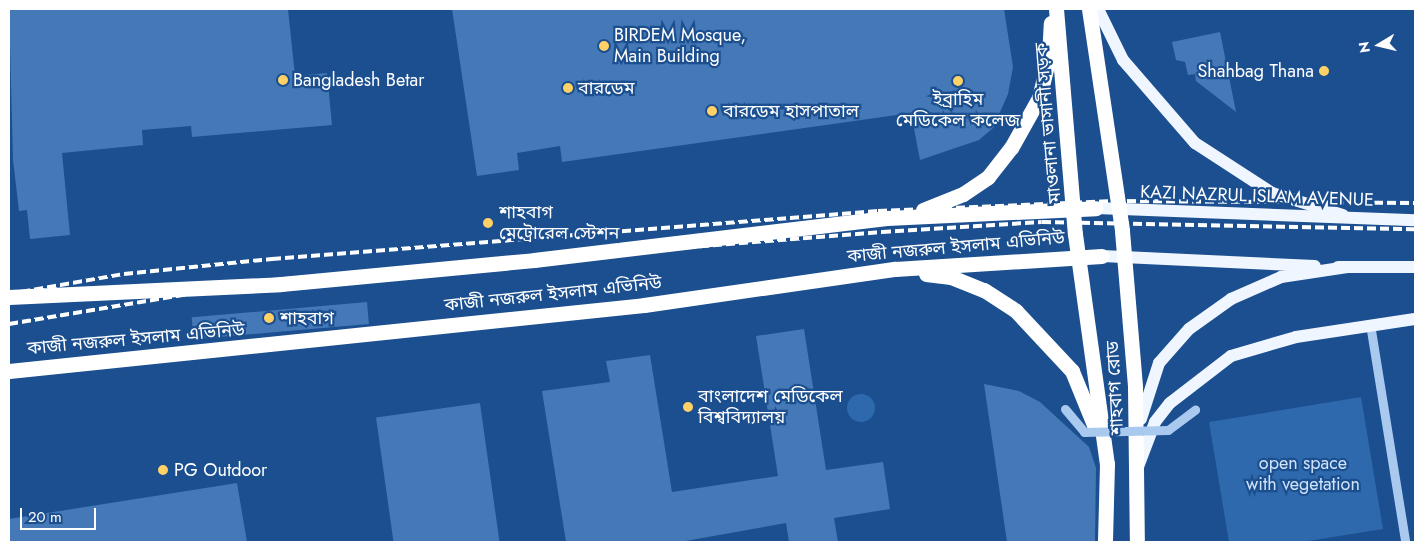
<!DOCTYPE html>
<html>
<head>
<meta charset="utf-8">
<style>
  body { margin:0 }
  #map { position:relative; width:1424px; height:551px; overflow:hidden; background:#1b4f8f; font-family:Jost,"Noto Sans Bengali",sans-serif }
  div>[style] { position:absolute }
  .green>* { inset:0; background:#2e69ad }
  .round { border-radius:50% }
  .building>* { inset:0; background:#4478b7; transform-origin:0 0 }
  .minor>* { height:9px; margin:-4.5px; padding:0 4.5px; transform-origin:4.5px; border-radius:4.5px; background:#a9c9ee }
  .major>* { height:12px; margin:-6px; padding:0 6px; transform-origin:6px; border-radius:6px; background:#f0f6ff }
  .highway>* { height:15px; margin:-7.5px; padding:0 7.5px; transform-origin:7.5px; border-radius:7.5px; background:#fff }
  .rail>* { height:4px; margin-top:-2px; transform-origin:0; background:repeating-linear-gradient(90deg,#fff 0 9px,transparent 0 13px) }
  .minor-bridge>* { height:9px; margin:-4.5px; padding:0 4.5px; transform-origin:4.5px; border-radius:4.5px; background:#a9c9ee }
  .dots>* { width:14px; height:14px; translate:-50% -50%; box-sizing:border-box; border:2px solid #1b4f8f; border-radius:50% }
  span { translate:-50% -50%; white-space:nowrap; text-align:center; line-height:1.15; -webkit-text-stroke:4.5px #1b4f8f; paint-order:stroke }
  .poi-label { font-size:18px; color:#fff }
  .left { translate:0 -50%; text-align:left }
  .right { translate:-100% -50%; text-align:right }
  .street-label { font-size:18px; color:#fff }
  .park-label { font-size:18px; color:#cfe3fa }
  .frame { position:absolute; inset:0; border:10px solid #fff; pointer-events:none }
  .north { position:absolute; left:1354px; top:20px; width:50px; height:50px; -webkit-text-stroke:4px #1b4f8f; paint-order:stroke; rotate:261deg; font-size:14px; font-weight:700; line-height:20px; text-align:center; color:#fff }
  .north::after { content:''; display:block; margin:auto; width:18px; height:22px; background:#fff; clip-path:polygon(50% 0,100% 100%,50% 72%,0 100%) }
  .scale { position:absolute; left:20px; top:508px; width:76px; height:22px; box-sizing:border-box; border:2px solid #fff; border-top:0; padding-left:6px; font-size:15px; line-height:18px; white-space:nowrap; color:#fff; -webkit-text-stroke:4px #1b4f8f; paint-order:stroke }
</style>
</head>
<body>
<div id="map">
  <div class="green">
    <i class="round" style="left:847px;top:394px;width:28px;height:28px"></i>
    <i style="clip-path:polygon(1361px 397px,1383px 529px,1302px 542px,1229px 542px,1209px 422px)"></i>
  </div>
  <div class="building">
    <i style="clip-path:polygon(9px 9px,288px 9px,295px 76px,327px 73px,332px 125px,192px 137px,191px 126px,142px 130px,143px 145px,62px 153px,70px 235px,30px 239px,27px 210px,19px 211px,13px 160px)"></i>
    <i style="clip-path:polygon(452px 9px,1004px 9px,1013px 67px,1008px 94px,993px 128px,979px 140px,920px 160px,911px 113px,562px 162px,560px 146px,517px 153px,519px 170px,477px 176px)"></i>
    <i style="clip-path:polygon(1220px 32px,1236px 112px,1196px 81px,1195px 74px,1188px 75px,1185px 62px,1176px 60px,1172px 42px)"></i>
    <i style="left:367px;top:302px;width:22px;height:176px;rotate:85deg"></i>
    <i style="clip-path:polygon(804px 329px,826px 470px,883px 462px,890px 509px,834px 518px,838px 542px,789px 542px,786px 523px,680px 542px,566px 542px,542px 391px,610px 382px,606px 361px,650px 355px,672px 492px,778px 476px,756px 336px)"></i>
    <i style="clip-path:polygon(984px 384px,1019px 391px,1040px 402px,1089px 447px,1096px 468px,1095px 542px,1007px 542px)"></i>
    <i style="left:480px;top:403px;width:140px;height:105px;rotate:82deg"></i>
    <i style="clip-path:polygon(237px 483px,247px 542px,9px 542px,9px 519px)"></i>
  </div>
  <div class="minor">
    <i style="left:1370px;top:324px;width:219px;rotate:80.8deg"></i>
  </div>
  <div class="major">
    <i style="left:1098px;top:9px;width:57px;rotate:63.9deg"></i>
    <i style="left:1123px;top:60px;width:110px;rotate:49.1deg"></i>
    <i style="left:1195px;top:143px;width:92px;rotate:33deg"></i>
    <i style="left:1272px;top:193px;width:74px;rotate:17.2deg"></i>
    <i style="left:1096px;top:208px;width:319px;rotate:2.2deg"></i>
    <i style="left:1102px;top:256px;width:213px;rotate:2.7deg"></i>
    <i style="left:1338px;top:267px;width:77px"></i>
    <i style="left:1141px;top:419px;width:59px;rotate:-72.2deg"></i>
    <i style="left:1159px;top:363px;width:45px;rotate:-48.6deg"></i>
    <i style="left:1189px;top:329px;width:52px;rotate:-35.5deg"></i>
    <i style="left:1231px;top:299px;width:55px;rotate:-23.7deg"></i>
    <i style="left:1281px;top:277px;width:67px;rotate:-8.6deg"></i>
    <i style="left:1138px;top:467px;width:48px;rotate:-69.3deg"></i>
    <i style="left:1155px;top:422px;width:24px;rotate:-52deg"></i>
    <i style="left:1170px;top:403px;width:77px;rotate:-37.6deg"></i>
    <i style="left:1231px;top:356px;width:68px;rotate:-16.3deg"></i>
    <i style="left:1296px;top:337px;width:120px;rotate:-8.6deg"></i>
  </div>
  <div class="highway">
    <i style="left:1056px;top:9px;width:226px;rotate:85.2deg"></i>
    <i style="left:1075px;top:234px;width:232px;rotate:82.1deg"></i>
    <i style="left:1107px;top:464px;width:78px;rotate:91.5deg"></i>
    <i style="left:1089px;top:9px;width:224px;rotate:81.5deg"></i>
    <i style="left:1122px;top:231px;width:157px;rotate:85.2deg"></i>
    <i style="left:1135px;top:387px;width:155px;rotate:89.3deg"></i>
    <i style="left:923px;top:210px;width:43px;rotate:-21.8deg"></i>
    <i style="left:963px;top:194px;width:30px;rotate:-34deg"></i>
    <i style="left:988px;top:177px;width:37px;rotate:-52deg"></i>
    <i style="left:1011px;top:148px;width:57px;rotate:-60.8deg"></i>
    <i style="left:1039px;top:98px;width:42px;rotate:-76.3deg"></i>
    <i style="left:1049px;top:57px;width:34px;rotate:-87deg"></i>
    <i style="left:926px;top:274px;width:25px;rotate:7deg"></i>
    <i style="left:951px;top:277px;width:35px;rotate:22deg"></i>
    <i style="left:984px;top:290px;width:38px;rotate:33deg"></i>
    <i style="left:1016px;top:311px;width:82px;rotate:47deg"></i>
    <i style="left:1072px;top:371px;width:58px;rotate:67.8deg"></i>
    <i style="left:9px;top:297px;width:272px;rotate:-2.7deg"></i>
    <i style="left:281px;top:284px;width:254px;rotate:-5.4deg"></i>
    <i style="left:534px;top:260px;width:355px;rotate:-6.8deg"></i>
    <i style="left:887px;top:218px;width:209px;rotate:-2.7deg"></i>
    <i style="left:9px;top:371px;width:638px;rotate:-5.93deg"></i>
    <i style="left:644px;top:305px;width:254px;rotate:-8.2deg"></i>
    <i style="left:895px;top:269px;width:207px;rotate:-3.6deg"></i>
  </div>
  <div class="rail">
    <i style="left:9px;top:294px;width:117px;rotate:-9.9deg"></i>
    <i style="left:124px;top:274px;width:149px;rotate:-5.8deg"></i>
    <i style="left:272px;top:259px;width:608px;rotate:-4.53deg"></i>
    <i style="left:878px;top:211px;width:236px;rotate:-2.4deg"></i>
    <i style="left:1114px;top:201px;width:301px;rotate:0.4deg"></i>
    <i style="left:9px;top:324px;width:267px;rotate:-9.5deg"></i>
    <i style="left:272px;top:280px;width:612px;rotate:-4.5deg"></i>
    <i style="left:882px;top:232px;width:160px;rotate:-3.6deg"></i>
    <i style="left:1042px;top:222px;width:373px;rotate:1.1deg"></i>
  </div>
  <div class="minor-bridge">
    <i style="left:1065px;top:409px;width:30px;rotate:50deg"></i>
    <i style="left:1084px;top:432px;width:84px;rotate:-1.4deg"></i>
    <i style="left:1168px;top:430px;width:34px;rotate:-37deg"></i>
  </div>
  <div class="dots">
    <i style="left:604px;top:46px;background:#ffd166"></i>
    <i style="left:1324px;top:71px;background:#ffd166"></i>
    <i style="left:283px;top:80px;background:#ffd166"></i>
    <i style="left:958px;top:81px;background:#ffd166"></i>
    <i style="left:568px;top:88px;background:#ffd166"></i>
    <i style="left:712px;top:111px;background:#ffd166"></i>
    <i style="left:488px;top:223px;background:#ffd166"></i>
    <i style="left:269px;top:318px;background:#ffd166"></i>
    <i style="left:688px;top:407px;background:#ffd166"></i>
    <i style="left:163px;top:470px;background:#ffd166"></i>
  </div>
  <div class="poi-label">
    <span class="left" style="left:614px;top:46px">BIRDEM Mosque,<br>Main Building</span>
    <span class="right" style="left:1314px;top:71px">Shahbag Thana</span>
    <span class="left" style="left:293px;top:80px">Bangladesh Betar</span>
    <span class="left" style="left:578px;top:88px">বারডেম</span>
    <span style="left:958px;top:110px">ইব্রাহিম<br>মেডিকেল কলেজ</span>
    <span class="left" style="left:723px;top:111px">বারডেম হাসপাতাল</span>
    <span class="left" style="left:499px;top:223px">শাহবাগ<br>মেট্রোরেল স্টেশন</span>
    <span class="left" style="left:280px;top:318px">শাহবাগ</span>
    <span class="left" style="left:698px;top:407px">বাংলাদেশ মেডিকেল<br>বিশ্ববিদ্যালয়</span>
    <span class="left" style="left:174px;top:470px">PG Outdoor</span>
  </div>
  <div class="street-label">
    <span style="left:1048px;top:123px;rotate:-95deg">মাওলানা ভাসানী সড়ক</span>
    <span style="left:1257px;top:196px;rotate:2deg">KAZI NAZRUL ISLAM AVENUE</span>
    <span style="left:956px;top:247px;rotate:-5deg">কাজী নজরুল ইসলাম এভিনিউ</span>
    <span style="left:553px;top:294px;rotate:-6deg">কাজী নজরুল ইসলাম এভিনিউ</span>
    <span style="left:136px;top:339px;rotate:-5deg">কাজী নজরুল ইসলাম এভিনিউ</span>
    <span style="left:1115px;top:388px;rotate:-93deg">শাহবাগ রোড</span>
  </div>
  <div class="park-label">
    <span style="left:1303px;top:474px">open space<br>with vegetation</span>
  </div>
  <div class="frame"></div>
  <div class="north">N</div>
  <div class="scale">20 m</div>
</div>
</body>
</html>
